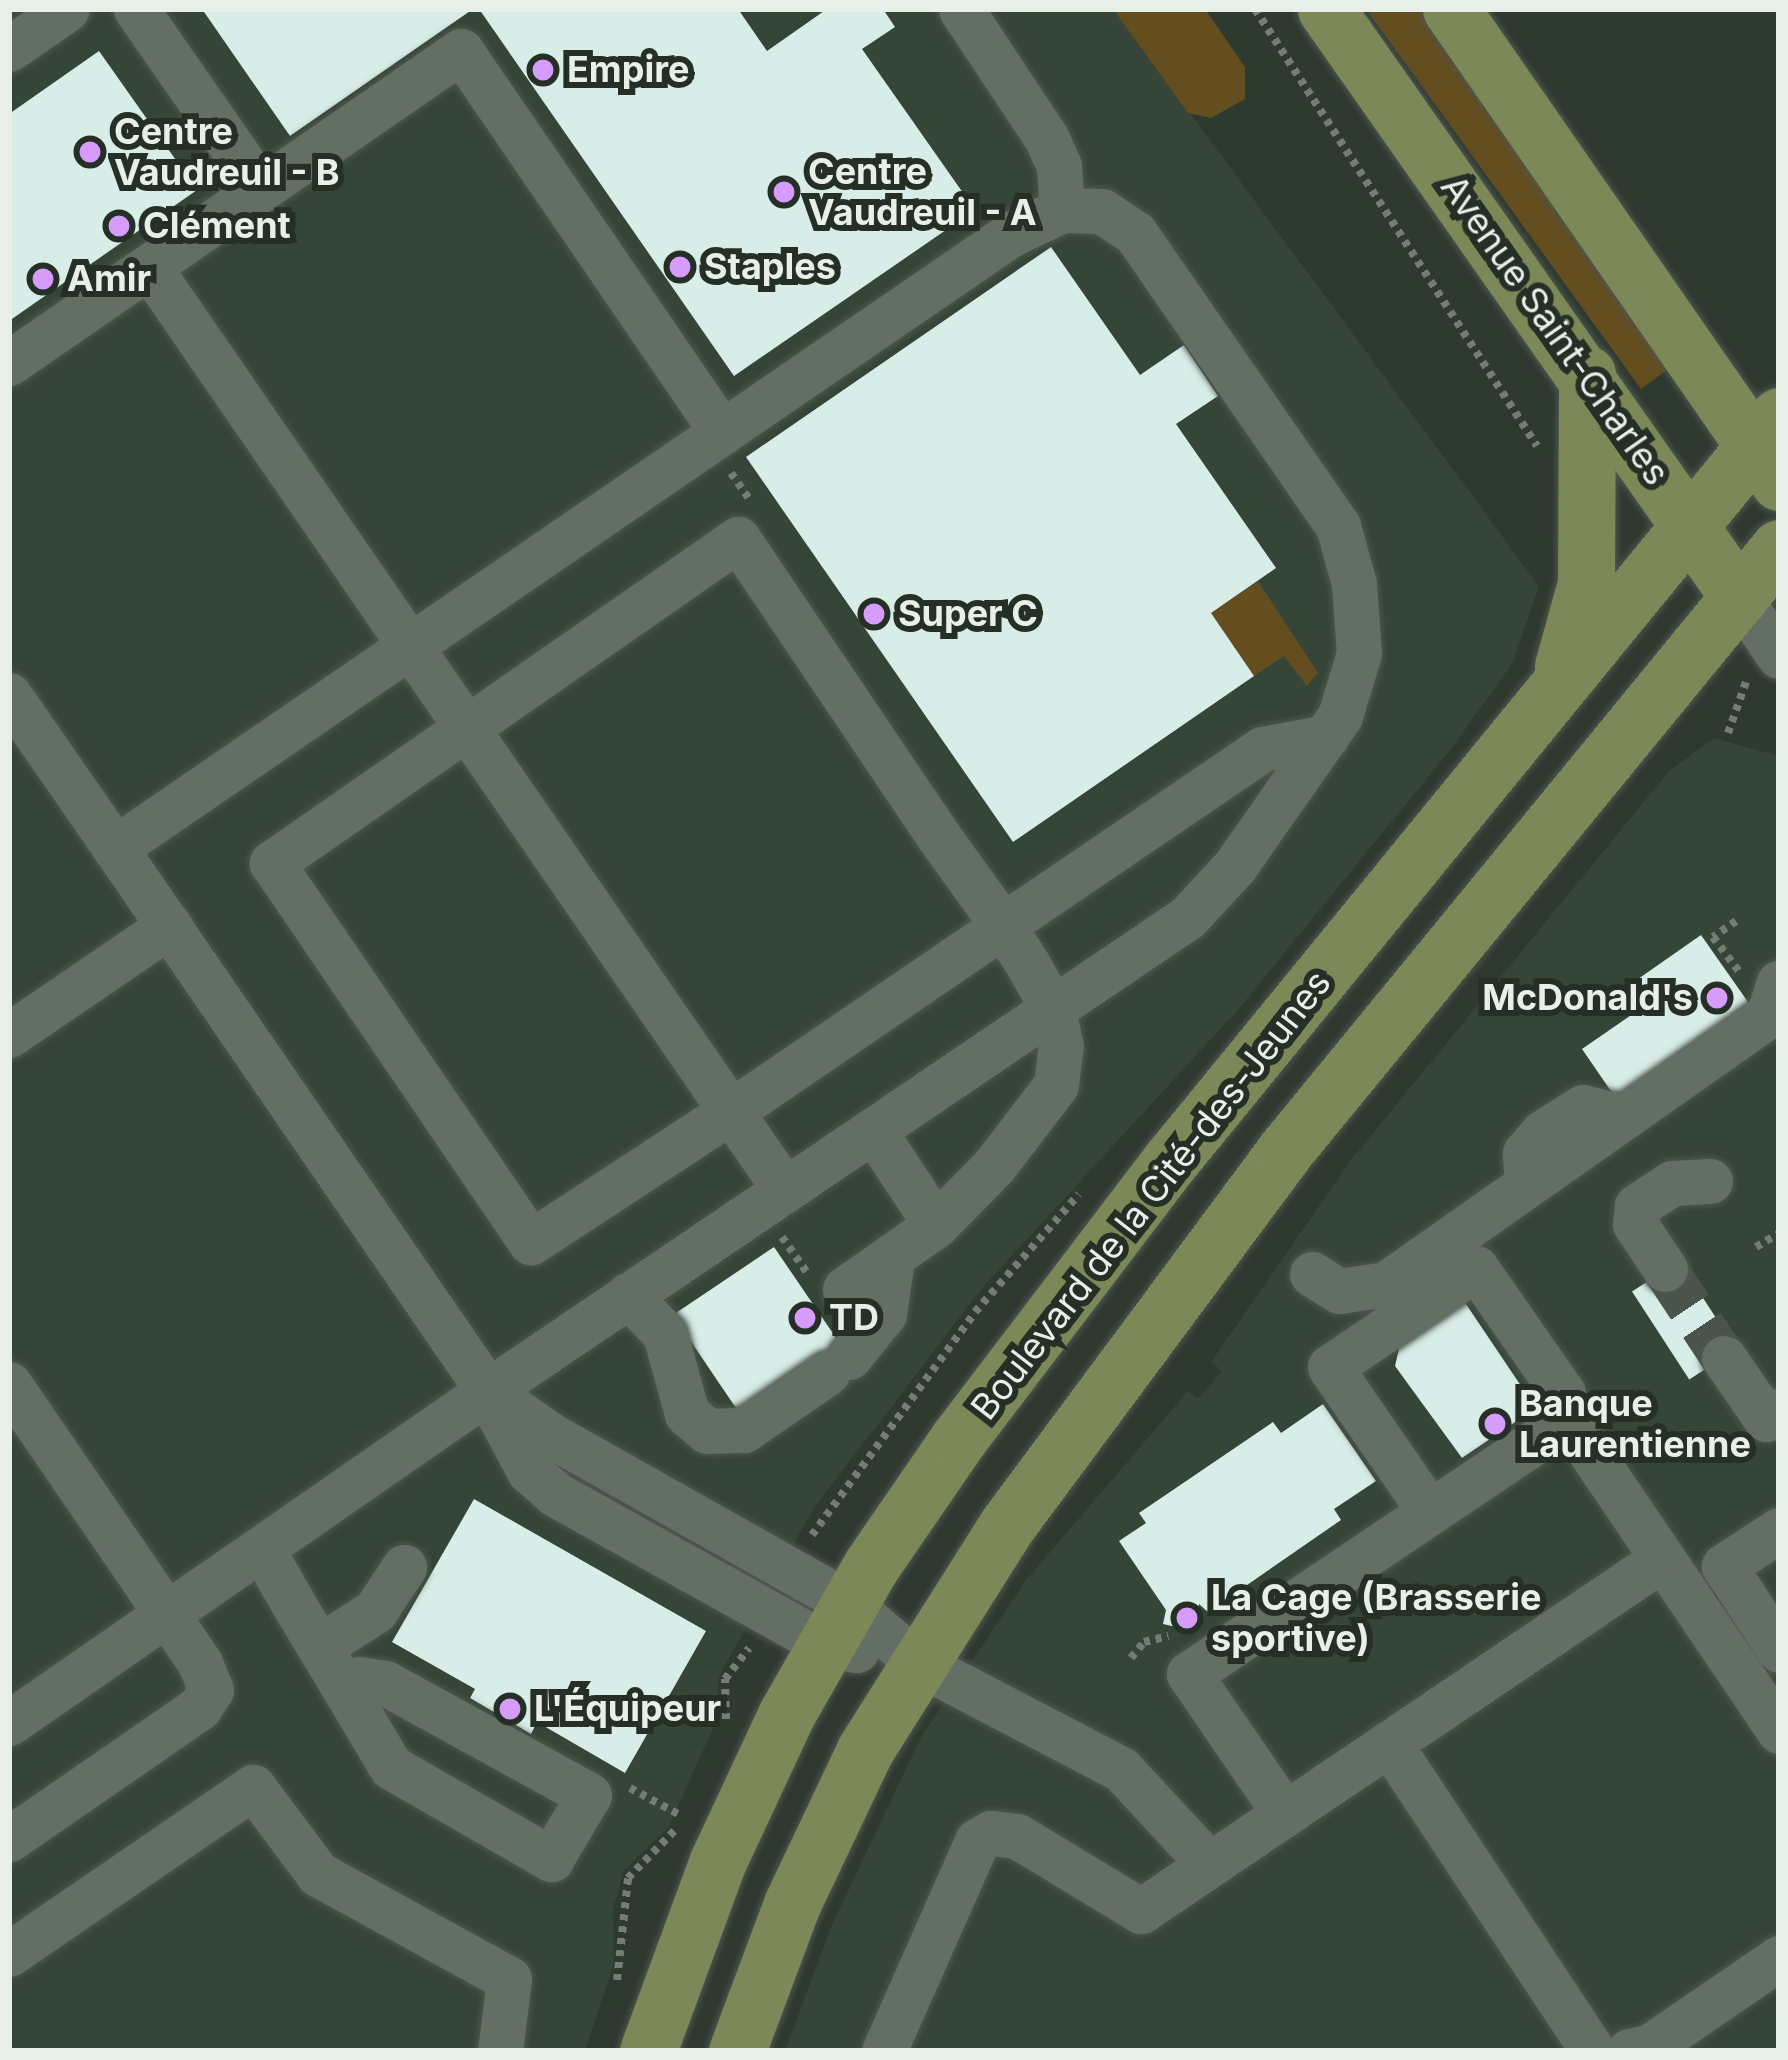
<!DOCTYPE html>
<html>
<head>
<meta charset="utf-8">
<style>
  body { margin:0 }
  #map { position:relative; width:1788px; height:2060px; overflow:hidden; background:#2e3930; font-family:Inter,sans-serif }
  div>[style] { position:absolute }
  .built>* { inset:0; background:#354537 }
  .green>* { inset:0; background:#644e20 }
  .building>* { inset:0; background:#d9ede8; transform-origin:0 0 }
  .minor-tunnel>* { height:45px; margin-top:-22.5px; transform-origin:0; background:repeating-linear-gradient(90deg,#4a544c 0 45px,transparent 0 67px) }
  .path>* { height:8px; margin-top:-4px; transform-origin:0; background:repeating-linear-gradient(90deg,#737c75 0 6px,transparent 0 12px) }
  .roads { filter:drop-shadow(0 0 3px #4d564e) drop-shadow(0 0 3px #4d564e) }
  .minor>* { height:45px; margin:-22.5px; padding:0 22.5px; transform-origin:22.5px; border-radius:22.5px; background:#636f64 }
  .major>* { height:57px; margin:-28.5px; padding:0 28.5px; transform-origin:28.5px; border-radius:28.5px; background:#7c8858 }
  .dots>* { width:33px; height:33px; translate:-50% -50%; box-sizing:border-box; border:6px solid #252f26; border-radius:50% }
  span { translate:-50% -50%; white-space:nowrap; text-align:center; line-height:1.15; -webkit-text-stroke:12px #252f26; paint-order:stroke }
  .poi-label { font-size:36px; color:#e8efe9; font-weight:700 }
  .left { translate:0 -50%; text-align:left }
  .right { translate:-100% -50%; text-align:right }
  .street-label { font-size:36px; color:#e8efe9 }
  .frame { position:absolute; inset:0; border:12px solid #e8efe9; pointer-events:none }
</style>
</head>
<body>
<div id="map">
  <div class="built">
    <i style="clip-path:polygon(9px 9px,1113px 9px,1539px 586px,1512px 664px,1451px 749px,1237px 1011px,983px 1287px,814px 1508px,719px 1676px,716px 1722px,668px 1828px,624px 1870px,613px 1909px,614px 1963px,585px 2051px,9px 2051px)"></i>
    <i style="clip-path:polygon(1714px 738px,1779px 756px,1779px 2051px,785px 2051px,831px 1927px,921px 1737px,1027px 1579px,1188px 1391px,1198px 1399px,1222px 1371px,1211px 1362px,1351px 1160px,1669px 771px)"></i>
  </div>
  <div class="green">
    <i style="clip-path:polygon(1113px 9px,1205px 9px,1245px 67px,1245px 99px,1211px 118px,1188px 113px)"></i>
    <i style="clip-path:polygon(1366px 9px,1419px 9px,1671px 367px,1641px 389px)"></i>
    <i style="clip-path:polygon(1258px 581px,1318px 673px,1307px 686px,1284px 656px,1254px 676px,1211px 613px)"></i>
  </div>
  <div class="building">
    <i style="clip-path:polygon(202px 9px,473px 9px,290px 136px)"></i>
    <i style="clip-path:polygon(479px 9px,738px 9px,767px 51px,827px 9px,883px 9px,895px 27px,862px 49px,975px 210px,734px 376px)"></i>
    <i style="clip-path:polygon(99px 51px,197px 190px,9px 321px,9px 114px)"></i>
    <i style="clip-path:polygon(1051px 247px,1140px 375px,1184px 345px,1218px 396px,1176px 424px,1276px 568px,1211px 613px,1254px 676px,1013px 842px,746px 457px)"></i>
    <i style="clip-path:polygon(1701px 935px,1755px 1012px,1615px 1097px,1582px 1049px,1653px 1000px,1638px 979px)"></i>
    <i style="clip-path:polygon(774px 1247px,858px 1370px,742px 1417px,673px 1315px)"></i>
    <i style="left:1679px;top:1261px;width:105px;height:56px;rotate:57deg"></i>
    <i style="clip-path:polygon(1462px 1298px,1536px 1408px,1462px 1458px,1395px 1366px,1403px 1331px)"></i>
    <i style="clip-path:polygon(1323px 1404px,1376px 1481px,1334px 1509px,1341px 1520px,1208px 1612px,1199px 1604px,1194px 1631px,1163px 1624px,1166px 1610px,1119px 1541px,1146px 1523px,1139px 1513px,1273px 1422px,1281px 1433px)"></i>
    <i style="clip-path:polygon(474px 1499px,706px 1631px,625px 1773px,537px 1722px,531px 1734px,470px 1698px,475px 1689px,392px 1642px)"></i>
  </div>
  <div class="minor-tunnel">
    <i style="left:1665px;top:1269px;width:107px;rotate:56.5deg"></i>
  </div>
  <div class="path">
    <i style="left:1255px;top:9px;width:520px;rotate:57.17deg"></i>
    <i style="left:731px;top:473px;width:33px;rotate:55deg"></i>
    <i style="left:1728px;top:733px;width:54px;rotate:-70.6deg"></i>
    <i style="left:1736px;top:921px;width:28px;rotate:145deg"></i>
    <i style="left:1713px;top:937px;width:46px;rotate:52.9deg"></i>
    <i style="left:782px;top:1237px;width:45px;rotate:54.9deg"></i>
    <i style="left:1756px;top:1247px;width:27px;rotate:-31deg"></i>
    <i style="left:812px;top:1535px;width:276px;rotate:-53.8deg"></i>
    <i style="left:975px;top:1312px;width:157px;rotate:-48.6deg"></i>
    <i style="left:1131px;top:1658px;width:21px;rotate:-51deg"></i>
    <i style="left:1144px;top:1642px;width:25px;rotate:-14deg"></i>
    <i style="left:726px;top:1719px;width:40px;rotate:-91.4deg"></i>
    <i style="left:725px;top:1679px;width:39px;rotate:-52deg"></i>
    <i style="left:630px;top:1788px;width:59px;rotate:28.3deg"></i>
    <i style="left:617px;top:1980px;width:103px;rotate:-83.8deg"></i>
    <i style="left:628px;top:1878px;width:66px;rotate:-45.6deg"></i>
  </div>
  <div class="roads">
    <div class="minor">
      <i style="left:136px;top:9px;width:219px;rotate:55.2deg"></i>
      <i style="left:961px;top:9px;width:156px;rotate:56.5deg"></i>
      <i style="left:1047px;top:139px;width:30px;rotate:66deg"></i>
      <i style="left:1059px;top:166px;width:44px;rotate:86.1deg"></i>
      <i style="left:9px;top:49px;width:70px;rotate:-34.6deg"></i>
      <i style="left:1062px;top:210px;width:40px;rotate:1.4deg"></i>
      <i style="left:1102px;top:211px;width:40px;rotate:34deg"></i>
      <i style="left:1135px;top:233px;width:356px;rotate:55.3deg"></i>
      <i style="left:1338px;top:526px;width:60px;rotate:74.6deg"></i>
      <i style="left:1354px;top:584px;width:69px;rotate:85.9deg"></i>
      <i style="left:1359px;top:653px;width:66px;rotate:106.8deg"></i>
      <i style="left:1340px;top:716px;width:183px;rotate:125deg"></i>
      <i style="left:1235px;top:866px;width:69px;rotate:132.7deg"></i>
      <i style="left:1188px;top:917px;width:845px;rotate:145.9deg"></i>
      <i style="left:488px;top:1391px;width:659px;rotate:-124.49deg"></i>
      <i style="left:115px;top:848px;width:1086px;rotate:-34.42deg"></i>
      <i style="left:1011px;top:234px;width:56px;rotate:-25.2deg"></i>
      <i style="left:149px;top:267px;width:1121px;rotate:55.43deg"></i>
      <i style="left:9px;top:363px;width:549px;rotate:-34.62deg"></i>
      <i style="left:461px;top:51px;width:462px;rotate:55.6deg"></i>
      <i style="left:1739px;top:597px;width:71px;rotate:55.9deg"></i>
      <i style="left:9px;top:695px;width:186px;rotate:55.3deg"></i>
      <i style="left:9px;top:1035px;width:194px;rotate:-34.3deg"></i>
      <i style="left:873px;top:1130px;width:114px;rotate:56.4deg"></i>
      <i style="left:1527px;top:1184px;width:31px;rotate:-94deg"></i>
      <i style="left:1525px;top:1153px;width:28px;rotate:-49deg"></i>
      <i style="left:1543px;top:1132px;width:47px;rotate:-32deg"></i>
      <i style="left:1583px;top:1107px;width:34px;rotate:14deg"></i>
      <i style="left:1665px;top:1269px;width:54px;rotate:-123.7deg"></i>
      <i style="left:1635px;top:1224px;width:18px;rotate:-84deg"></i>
      <i style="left:1637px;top:1206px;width:42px;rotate:-33.3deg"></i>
      <i style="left:1672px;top:1183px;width:38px;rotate:-3deg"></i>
      <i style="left:1312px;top:1274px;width:32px;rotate:32deg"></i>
      <i style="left:1339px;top:1291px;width:48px;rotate:-8.5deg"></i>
      <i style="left:1386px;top:1284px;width:467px;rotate:-35.1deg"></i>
      <i style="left:1768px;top:1016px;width:35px;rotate:-72deg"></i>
      <i style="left:845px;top:1289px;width:111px;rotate:-35.1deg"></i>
      <i style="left:936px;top:1225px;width:83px;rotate:-45.5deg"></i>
      <i style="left:994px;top:1166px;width:102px;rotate:-52.6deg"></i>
      <i style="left:1056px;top:1085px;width:38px;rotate:-83deg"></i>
      <i style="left:1061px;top:1047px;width:39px;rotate:-102deg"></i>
      <i style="left:1053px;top:1009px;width:53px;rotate:-119.5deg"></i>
      <i style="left:1027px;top:963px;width:44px;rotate:-123deg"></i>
      <i style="left:1003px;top:926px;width:110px;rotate:-125.7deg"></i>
      <i style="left:939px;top:837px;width:359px;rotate:-124deg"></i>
      <i style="left:738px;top:539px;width:568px;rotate:145.19deg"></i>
      <i style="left:272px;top:863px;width:459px;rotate:55.7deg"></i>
      <i style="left:531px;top:1242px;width:238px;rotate:-33.2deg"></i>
      <i style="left:730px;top:1112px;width:330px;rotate:-34.3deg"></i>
      <i style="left:1003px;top:926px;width:26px;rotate:-36deg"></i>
      <i style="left:1024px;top:911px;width:288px;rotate:-34.2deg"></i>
      <i style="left:1262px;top:749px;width:65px;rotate:-10.6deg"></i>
      <i style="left:628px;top:1295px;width:54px;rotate:46.5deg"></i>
      <i style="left:665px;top:1334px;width:83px;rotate:74.6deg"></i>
      <i style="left:687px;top:1414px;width:26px;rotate:40deg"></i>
      <i style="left:707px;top:1431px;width:37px;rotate:-2deg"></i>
      <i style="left:744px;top:1430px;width:101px;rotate:-34.5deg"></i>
      <i style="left:849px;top:1357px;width:55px;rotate:-50.9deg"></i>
      <i style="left:884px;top:1314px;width:57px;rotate:-81.9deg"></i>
      <i style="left:1724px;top:1358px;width:74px;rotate:55.5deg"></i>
      <i style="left:1766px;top:1419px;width:15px;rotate:-32deg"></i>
      <i style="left:9px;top:1384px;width:338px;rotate:55.6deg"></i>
      <i style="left:200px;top:1663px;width:29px;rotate:68deg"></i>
      <i style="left:211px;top:1690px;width:22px;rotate:124deg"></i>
      <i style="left:199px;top:1708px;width:231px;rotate:145.4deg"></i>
      <i style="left:488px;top:1391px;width:78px;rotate:35.1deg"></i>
      <i style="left:552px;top:1436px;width:340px;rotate:29.4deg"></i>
      <i style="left:848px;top:1603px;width:92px;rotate:40.6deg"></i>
      <i style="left:918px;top:1663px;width:229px;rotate:27.6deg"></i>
      <i style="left:1121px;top:1769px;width:129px;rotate:47.2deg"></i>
      <i style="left:491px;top:1400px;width:81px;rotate:61.8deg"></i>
      <i style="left:529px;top:1471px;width:35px;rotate:41deg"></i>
      <i style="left:555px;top:1494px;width:309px;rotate:29.1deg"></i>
      <i style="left:825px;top:1644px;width:32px;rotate:11deg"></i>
      <i style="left:1430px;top:1512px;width:176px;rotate:-124.6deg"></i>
      <i style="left:1330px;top:1367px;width:176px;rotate:-34.1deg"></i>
      <i style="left:1476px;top:1268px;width:152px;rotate:55.2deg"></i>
      <i style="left:1563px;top:1393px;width:26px;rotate:79deg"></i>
      <i style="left:1779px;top:1530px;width:66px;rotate:146.8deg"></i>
      <i style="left:1724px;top:1566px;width:100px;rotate:56.8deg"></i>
      <i style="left:262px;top:1549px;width:70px;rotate:60.2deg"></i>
      <i style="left:297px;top:1610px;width:91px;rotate:58.9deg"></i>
      <i style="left:344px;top:1688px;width:92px;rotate:59.3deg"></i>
      <i style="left:391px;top:1767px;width:185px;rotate:29.9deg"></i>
      <i style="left:551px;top:1859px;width:74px;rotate:-59.3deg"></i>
      <i style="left:589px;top:1795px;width:233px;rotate:-151.2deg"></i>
      <i style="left:385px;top:1683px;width:26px;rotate:-171deg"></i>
      <i style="left:359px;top:1679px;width:17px;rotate:149deg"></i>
      <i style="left:319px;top:1647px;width:67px;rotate:-32.7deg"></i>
      <i style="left:375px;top:1611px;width:53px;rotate:-56.6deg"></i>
      <i style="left:9px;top:1723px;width:583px;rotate:-34.73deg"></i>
      <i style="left:1389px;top:1743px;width:369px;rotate:56.5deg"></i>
      <i style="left:1285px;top:1814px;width:170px;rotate:-124.4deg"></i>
      <i style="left:1189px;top:1674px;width:457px;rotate:-33.9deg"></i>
      <i style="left:1568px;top:1419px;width:377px;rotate:55.9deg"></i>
      <i style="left:9px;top:1954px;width:296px;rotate:-34.4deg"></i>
      <i style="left:253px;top:1787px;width:109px;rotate:53.2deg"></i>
      <i style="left:318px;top:1874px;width:218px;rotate:28.8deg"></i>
      <i style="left:509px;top:1979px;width:73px;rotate:97.1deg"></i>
      <i style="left:884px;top:2051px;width:230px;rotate:-66.1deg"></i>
      <i style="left:977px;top:1841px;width:16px;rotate:-30deg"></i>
      <i style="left:991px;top:1833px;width:26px;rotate:7deg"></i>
      <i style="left:1017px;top:1836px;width:145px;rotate:31.2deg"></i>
      <i style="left:1141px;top:1911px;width:629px;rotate:-34.04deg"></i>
      <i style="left:1629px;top:2051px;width:20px;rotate:-11deg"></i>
      <i style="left:1649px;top:2047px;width:158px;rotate:-34.4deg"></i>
    </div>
    <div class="major">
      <i style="left:1326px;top:9px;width:719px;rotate:54.92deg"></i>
      <i style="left:1451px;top:9px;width:576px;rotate:55.26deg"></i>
      <i style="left:1563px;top:666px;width:86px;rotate:-74.5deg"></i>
      <i style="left:1586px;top:583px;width:209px;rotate:-89.7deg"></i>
      <i style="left:648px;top:2051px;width:202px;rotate:-69.8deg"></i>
      <i style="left:718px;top:1861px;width:161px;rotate:-65deg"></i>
      <i style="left:786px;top:1715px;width:172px;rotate:-60.3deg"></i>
      <i style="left:871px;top:1566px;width:155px;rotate:-55.5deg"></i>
      <i style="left:959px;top:1438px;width:350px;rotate:-52.7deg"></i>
      <i style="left:1171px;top:1160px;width:961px;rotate:-50.74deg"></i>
      <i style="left:737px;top:2051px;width:157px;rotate:-69.5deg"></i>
      <i style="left:792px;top:1904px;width:170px;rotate:-64.6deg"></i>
      <i style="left:865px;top:1750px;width:267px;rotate:-57.7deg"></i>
      <i style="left:1008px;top:1524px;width:463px;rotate:-53.4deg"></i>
      <i style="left:1284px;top:1152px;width:781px;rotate:-50.66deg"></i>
    </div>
  </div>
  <div class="dots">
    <i style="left:543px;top:70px;background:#d59cfb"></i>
    <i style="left:90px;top:152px;background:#d59cfb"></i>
    <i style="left:784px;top:192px;background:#d59cfb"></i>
    <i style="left:119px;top:226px;background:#d59cfb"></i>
    <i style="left:680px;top:267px;background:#d59cfb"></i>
    <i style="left:43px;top:279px;background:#d59cfb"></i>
    <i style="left:874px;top:614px;background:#d59cfb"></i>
    <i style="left:1717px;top:998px;background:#d59cfb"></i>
    <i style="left:805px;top:1318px;background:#d59cfb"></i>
    <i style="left:1495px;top:1424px;background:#d59cfb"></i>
    <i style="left:1187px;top:1618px;background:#d59cfb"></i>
    <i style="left:510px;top:1709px;background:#d59cfb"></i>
  </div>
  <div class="poi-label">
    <span class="left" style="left:567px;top:70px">Empire</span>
    <span class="left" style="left:114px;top:152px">Centre<br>Vaudreuil - B</span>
    <span class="left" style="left:808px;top:192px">Centre<br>Vaudreuil - A</span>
    <span class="left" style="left:143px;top:226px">Clément</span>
    <span class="left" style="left:704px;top:267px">Staples</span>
    <span class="left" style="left:67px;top:279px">Amir</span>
    <span class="left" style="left:898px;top:614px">Super C</span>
    <span class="right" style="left:1693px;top:998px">McDonald's</span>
    <span class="left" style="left:829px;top:1318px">TD</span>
    <span class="left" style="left:1519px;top:1424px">Banque<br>Laurentienne</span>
    <span class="left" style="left:1211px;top:1618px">La Cage (Brasserie<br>sportive)</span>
    <span class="left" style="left:534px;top:1709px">L'Équipeur</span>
  </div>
  <div class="street-label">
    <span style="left:1555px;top:330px;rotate:55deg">Avenue Saint-Charles</span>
    <span style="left:1151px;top:1195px;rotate:-52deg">Boulevard de la Cité-des-Jeunes</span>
  </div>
  <div class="frame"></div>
</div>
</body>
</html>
